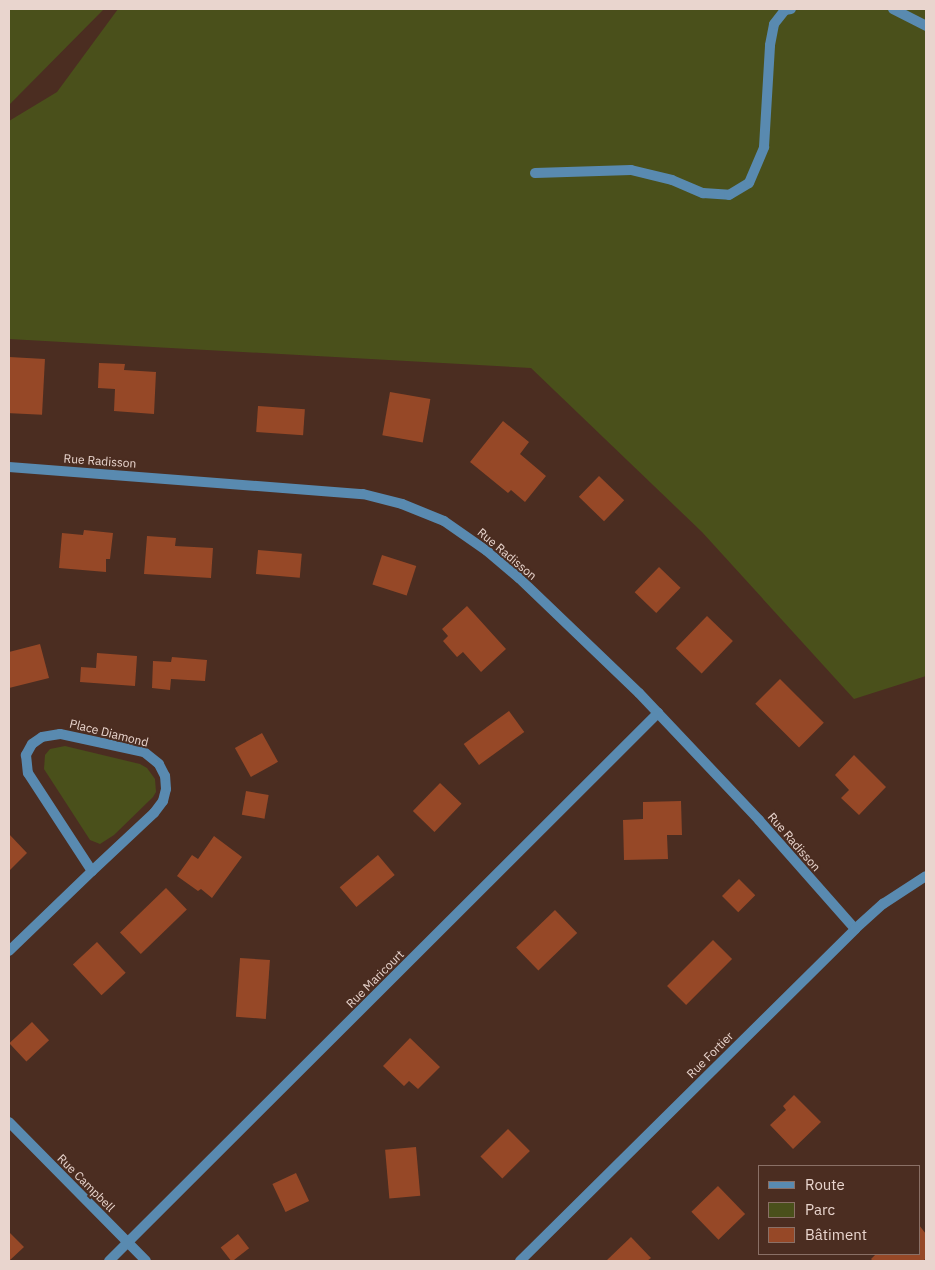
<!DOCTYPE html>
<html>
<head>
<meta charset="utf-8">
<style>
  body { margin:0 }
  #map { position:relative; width:935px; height:1270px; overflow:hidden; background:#4b2d21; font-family:"IBM Plex Sans",sans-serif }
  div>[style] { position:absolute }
  .green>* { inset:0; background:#4a501b }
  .building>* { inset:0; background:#964827; transform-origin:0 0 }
  .service>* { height:10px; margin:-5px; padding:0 5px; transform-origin:5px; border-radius:5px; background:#598ab0 }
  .minor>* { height:10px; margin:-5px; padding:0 5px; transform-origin:5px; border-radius:5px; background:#598ab0 }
  .tertiary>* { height:10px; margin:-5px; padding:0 5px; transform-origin:5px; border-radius:5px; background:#598ab0 }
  span { translate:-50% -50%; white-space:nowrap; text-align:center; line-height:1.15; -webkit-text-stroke:4px #4b2d21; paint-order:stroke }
  .street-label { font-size:12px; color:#e9d5ce }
  .frame { position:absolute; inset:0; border:10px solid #e9d5ce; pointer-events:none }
  .legend { position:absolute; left:758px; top:1165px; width:162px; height:90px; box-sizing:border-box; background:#4b2d21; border:1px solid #8a7066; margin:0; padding:6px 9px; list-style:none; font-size:15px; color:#e9d5ce }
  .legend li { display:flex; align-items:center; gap:10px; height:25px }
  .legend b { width:25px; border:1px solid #8a7066 }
</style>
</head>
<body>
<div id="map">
  <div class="green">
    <i style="clip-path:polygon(9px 9px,104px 9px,9px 105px)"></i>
    <i style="clip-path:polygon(118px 9px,926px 9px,926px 676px,854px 699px,702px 532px,531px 368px,9px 339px,9px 121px,57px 92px)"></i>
    <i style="clip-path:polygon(65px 746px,140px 764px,147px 768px,155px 779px,156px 792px,153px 797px,114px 835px,100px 844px,90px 840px,44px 769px,45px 755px,50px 749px)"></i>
  </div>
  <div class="building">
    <i style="left:9px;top:357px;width:36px;height:56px;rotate:3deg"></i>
    <i style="clip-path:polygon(99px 363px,125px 364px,124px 370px,156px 372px,154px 414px,114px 411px,115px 389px,98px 388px)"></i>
    <i style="left:390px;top:392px;width:41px;height:44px;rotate:10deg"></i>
    <i style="left:258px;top:406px;width:47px;height:26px;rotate:4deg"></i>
    <i style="clip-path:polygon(503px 421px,529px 442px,520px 454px,546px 476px,525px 502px,511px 490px,508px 493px,470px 462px)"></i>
    <i style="left:599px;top:476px;width:35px;height:29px;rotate:44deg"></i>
    <i style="clip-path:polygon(84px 530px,113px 533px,110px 559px,106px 559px,106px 572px,59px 568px,62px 533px,83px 535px)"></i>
    <i style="clip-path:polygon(147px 536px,176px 538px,175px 546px,213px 548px,211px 578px,144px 574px)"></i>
    <i style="left:258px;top:550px;width:44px;height:24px;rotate:5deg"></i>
    <i style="left:382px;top:555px;width:36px;height:31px;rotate:18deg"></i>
    <i style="left:659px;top:567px;width:30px;height:35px;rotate:44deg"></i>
    <i style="clip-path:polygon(467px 606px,506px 649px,481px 672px,463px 652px,457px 657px,443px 641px,448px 636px,442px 629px)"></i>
    <i style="left:707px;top:616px;width:36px;height:45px;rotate:44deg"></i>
    <i style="clip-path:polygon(40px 644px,49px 678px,9px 688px,9px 652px)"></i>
    <i style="clip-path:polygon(97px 653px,137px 656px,135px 686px,80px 682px,81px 667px,96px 668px)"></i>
    <i style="clip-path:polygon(172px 657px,207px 660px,205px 681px,171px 679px,170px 690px,152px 688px,153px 661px,171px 662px)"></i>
    <i style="left:780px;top:679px;width:62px;height:35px;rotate:45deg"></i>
    <i style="left:509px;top:711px;width:26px;height:56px;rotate:54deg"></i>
    <i style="left:262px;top:733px;width:33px;height:31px;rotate:61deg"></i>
    <i style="clip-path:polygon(854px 755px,886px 787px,859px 815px,841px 798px,849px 790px,835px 775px)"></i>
    <i style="left:440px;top:783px;width:30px;height:39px;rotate:44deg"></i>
    <i style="left:246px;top:791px;width:23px;height:24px;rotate:10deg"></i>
    <i style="clip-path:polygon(681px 801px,682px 835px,667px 835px,668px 859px,624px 860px,623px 820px,643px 819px,643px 802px)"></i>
    <i style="clip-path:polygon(9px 834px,27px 853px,9px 871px)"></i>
    <i style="clip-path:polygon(214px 836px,242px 857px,212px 898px,201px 889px,198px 891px,177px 876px,192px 855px,198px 859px)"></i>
    <i style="left:378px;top:855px;width:26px;height:50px;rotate:50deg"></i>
    <i style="left:739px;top:879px;width:23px;height:24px;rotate:45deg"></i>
    <i style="left:166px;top:888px;width:30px;height:64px;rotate:46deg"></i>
    <i style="left:555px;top:910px;width:32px;height:54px;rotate:46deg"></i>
    <i style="left:713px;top:940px;width:27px;height:65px;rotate:45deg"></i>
    <i style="left:97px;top:942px;width:42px;height:33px;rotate:47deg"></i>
    <i style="left:240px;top:958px;width:30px;height:59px;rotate:4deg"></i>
    <i style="left:32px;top:1022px;width:25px;height:31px;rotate:47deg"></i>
    <i style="clip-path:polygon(410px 1038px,440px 1067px,418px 1089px,409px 1081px,404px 1086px,383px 1066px)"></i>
    <i style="clip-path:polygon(794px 1095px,821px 1122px,793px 1149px,770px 1125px,786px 1110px,783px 1106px)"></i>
    <i style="left:508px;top:1129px;width:31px;height:39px;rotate:45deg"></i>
    <i style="left:416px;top:1147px;width:49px;height:31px;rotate:85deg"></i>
    <i style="left:296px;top:1173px;width:31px;height:26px;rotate:65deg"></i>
    <i style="left:718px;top:1186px;width:39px;height:37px;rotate:46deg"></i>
    <i style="clip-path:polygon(919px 1225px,926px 1234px,926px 1258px,923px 1261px,873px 1261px,871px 1259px,876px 1254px,919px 1254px)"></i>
    <i style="clip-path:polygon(9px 1232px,24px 1247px,9px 1261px)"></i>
    <i style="left:238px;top:1234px;width:18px;height:22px;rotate:52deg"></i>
    <i style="clip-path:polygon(631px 1237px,651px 1258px,647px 1261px,606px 1261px)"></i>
  </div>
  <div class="service">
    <i style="left:893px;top:9px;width:37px;rotate:27deg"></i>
    <i style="left:535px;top:173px;width:96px;rotate:-1.8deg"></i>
    <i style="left:631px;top:170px;width:42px;rotate:13.7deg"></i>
    <i style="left:672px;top:180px;width:34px;rotate:23deg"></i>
    <i style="left:703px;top:193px;width:26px;rotate:4deg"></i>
    <i style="left:729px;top:195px;width:23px;rotate:-31deg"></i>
    <i style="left:749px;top:183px;width:39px;rotate:-67deg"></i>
    <i style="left:764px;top:147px;width:102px;rotate:-86.6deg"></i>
    <i style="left:770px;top:45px;width:21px;rotate:-79deg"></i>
    <i style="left:774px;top:24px;width:18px;rotate:-52deg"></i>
    <i style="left:785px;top:10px;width:6px;rotate:-9deg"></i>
  </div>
  <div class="minor">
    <i style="left:9px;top:467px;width:355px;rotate:4.4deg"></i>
    <i style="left:363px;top:494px;width:40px;rotate:14.4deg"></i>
    <i style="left:402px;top:504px;width:45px;rotate:22deg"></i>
    <i style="left:444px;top:521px;width:52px;rotate:34.9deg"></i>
    <i style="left:487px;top:551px;width:42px;rotate:40.2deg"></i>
    <i style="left:519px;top:578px;width:166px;rotate:43.8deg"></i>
    <i style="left:639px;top:693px;width:175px;rotate:46.6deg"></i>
    <i style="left:759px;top:820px;width:145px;rotate:48.6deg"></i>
    <i style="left:9px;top:951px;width:115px;rotate:-43.9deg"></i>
    <i style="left:92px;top:871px;width:85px;rotate:-43.1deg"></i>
    <i style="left:154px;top:813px;width:15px;rotate:-53deg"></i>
    <i style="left:163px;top:801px;width:12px;rotate:-76deg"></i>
    <i style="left:166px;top:789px;width:13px;rotate:-94deg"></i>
    <i style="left:165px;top:776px;width:13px;rotate:-117deg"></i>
    <i style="left:159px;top:764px;width:19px;rotate:-141deg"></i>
    <i style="left:144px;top:752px;width:86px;rotate:-167.9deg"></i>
    <i style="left:60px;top:734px;width:18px;rotate:171deg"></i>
    <i style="left:42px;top:737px;width:12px;rotate:145deg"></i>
    <i style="left:32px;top:744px;width:13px;rotate:119deg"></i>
    <i style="left:26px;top:755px;width:18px;rotate:84deg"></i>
    <i style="left:28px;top:773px;width:117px;rotate:56.9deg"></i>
    <i style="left:9px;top:1122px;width:195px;rotate:45.4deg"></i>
    <i style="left:109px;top:1261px;width:776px;rotate:-44.95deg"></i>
  </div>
  <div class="tertiary">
    <i style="left:520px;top:1261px;width:472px;rotate:-44.7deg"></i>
    <i style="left:855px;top:929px;width:38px;rotate:-42deg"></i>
    <i style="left:883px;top:904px;width:51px;rotate:-33.1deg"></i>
  </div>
  <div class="street-label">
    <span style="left:100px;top:461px;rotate:4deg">Rue Radisson</span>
    <span style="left:507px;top:554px;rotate:40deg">Rue Radisson</span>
    <span style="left:109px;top:733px;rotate:14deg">Place Diamond</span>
    <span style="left:794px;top:842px;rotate:49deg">Rue Radisson</span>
    <span style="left:375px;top:979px;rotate:-45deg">Rue Maricourt</span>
    <span style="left:710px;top:1055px;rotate:-45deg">Rue Fortier</span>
    <span style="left:86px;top:1183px;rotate:45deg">Rue Campbell</span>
  </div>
  <div class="frame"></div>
  <ul class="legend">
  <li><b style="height:6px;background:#598ab0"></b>Route</li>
  <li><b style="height:14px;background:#4a501b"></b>Parc</li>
  <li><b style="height:14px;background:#964827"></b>Bâtiment</li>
  </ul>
</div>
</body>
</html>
